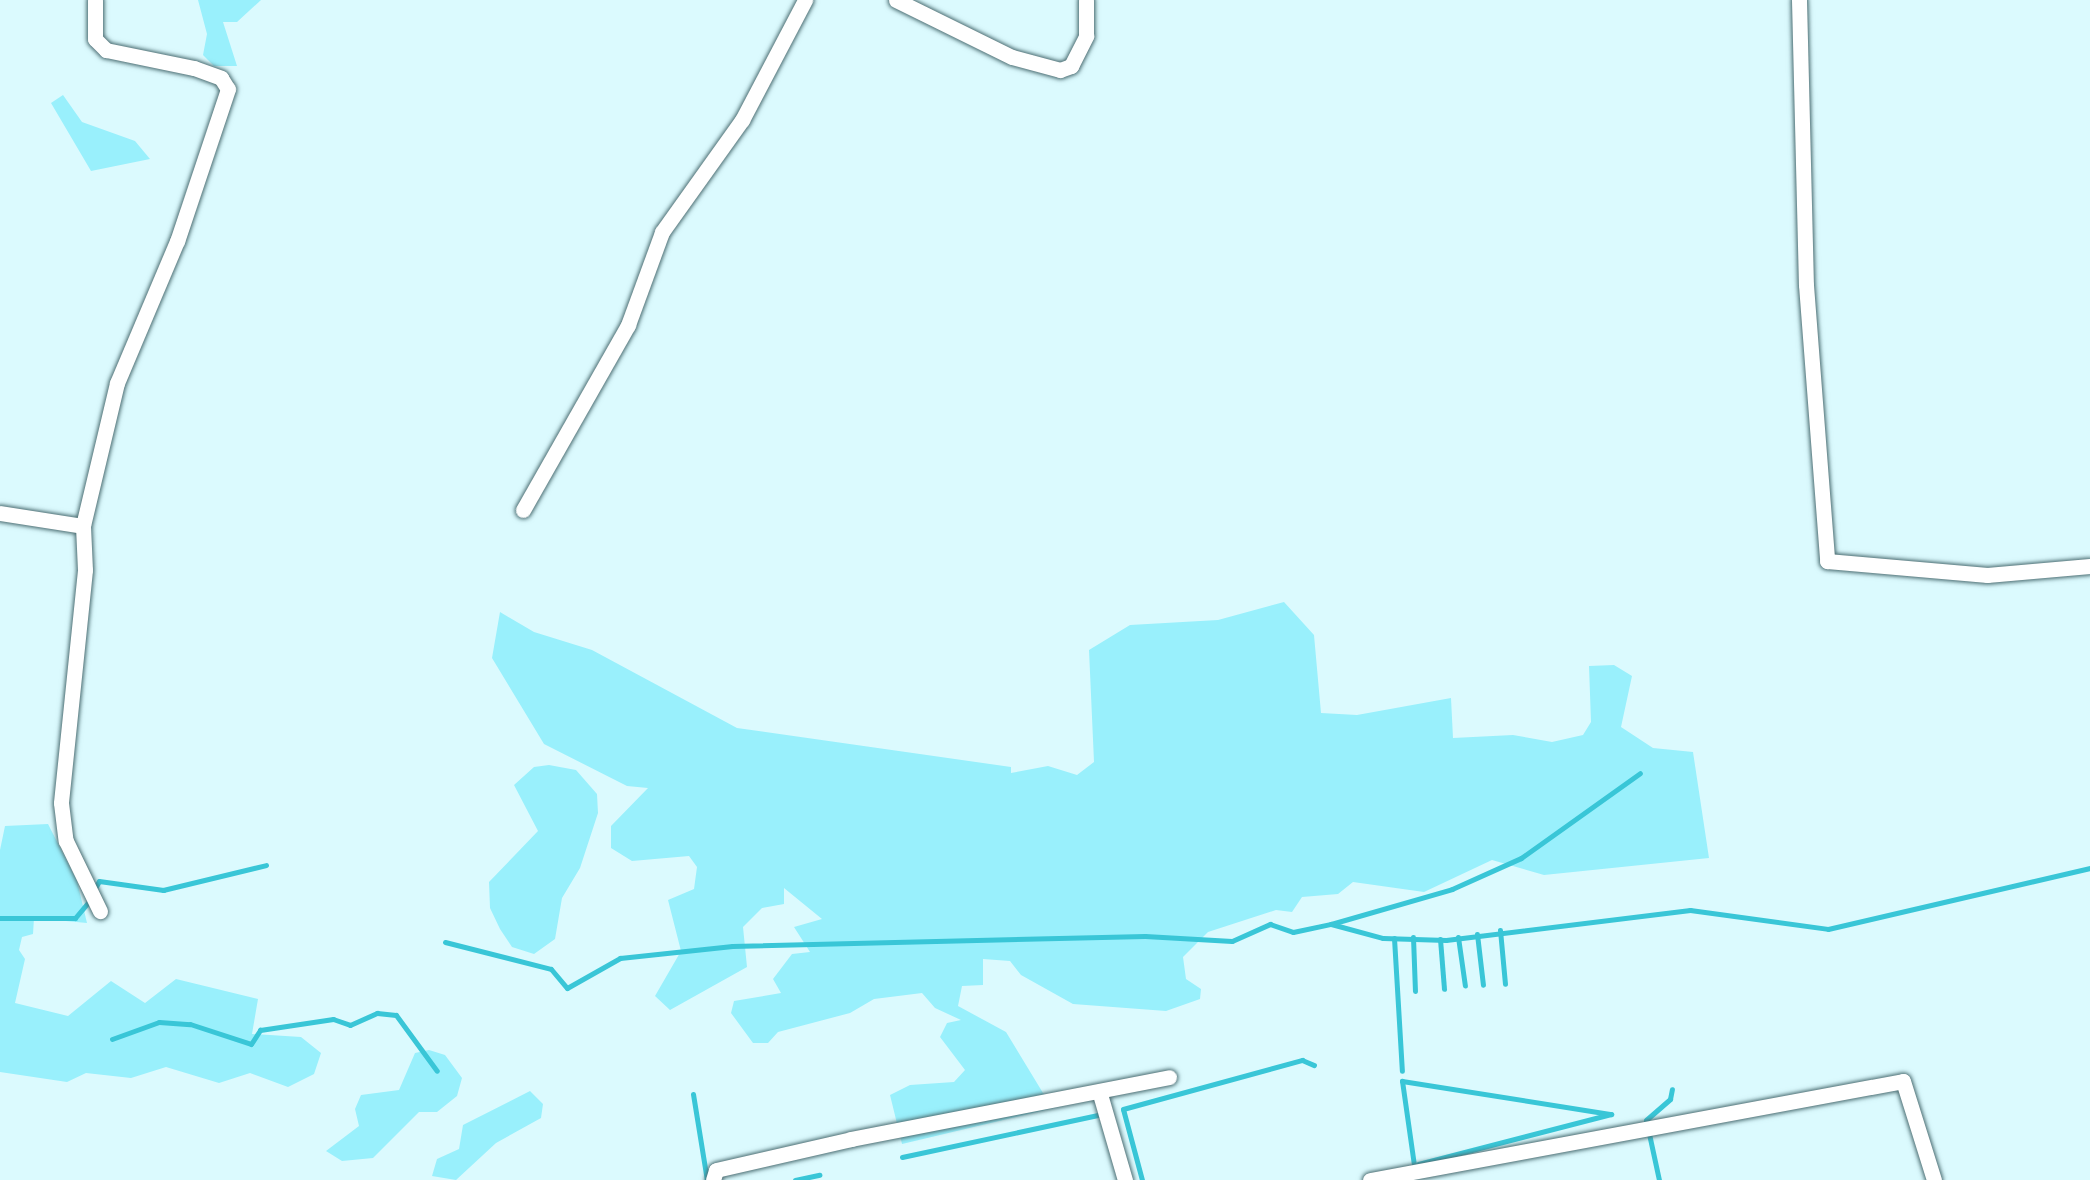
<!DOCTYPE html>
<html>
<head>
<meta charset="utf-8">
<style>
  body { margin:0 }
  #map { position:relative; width:2090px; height:1180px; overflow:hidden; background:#dbfafe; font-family:Overpass,sans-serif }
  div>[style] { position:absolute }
  .green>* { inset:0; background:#99f0fc }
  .stream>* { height:5px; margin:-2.5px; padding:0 2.5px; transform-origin:2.5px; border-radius:2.5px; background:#39c6d7 }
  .roads { filter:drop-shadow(0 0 2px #4c6e73) drop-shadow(0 0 2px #4c6e73) }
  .minor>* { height:15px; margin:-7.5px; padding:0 7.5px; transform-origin:7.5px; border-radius:7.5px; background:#fff }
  span { translate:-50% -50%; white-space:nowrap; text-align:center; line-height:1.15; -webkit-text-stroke:8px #dbfafe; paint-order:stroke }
</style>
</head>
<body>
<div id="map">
  <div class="green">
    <i style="clip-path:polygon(198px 0,261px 0,237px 22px,223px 22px,237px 66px,214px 66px,203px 55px,207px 34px)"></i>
    <i style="clip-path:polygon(63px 95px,82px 122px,135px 141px,150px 159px,91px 171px,51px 103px)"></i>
    <i style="clip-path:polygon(1284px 602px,1314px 635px,1321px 713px,1357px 715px,1451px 698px,1453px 738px,1513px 735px,1552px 742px,1583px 735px,1591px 722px,1589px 666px,1614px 665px,1632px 676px,1621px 727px,1653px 748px,1693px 752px,1709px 858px,1544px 875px,1492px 860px,1424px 892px,1353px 882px,1338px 894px,1302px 897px,1292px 912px,1276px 910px,1208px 932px,1183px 957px,1186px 979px,1201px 989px,1200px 999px,1166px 1011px,1073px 1004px,1021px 975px,1010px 961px,983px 959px,983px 985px,962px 986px,958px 1006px,1006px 1032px,1043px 1093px,1062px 1106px,902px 1144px,890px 1095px,910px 1085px,954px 1082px,965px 1070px,940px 1037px,947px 1023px,961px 1020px,935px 1008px,922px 993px,874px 999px,850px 1013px,778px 1032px,768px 1043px,753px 1043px,731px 1013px,734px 1001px,781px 993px,773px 979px,792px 954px,810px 952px,794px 927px,822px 919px,784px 888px,784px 904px,762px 908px,743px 927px,747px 967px,670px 1010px,655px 996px,681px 951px,668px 900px,694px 889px,697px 867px,689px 856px,632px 861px,611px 848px,611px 826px,648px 788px,627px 786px,544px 744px,492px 658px,500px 612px,534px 632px,592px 650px,737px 728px,1011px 767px,1011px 773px,1048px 766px,1077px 775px,1094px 762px,1089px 650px,1130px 625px,1218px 620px)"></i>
    <i style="clip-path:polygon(549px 765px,576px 770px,597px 794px,598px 813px,580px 868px,562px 898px,555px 939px,534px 954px,512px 947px,500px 929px,490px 908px,489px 882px,538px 831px,514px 785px,534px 767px)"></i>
    <i style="clip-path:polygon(48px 824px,77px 881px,87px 923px,34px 918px,33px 934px,22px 937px,19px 950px,25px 959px,15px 1003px,68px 1016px,111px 981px,145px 1003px,176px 979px,258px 999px,252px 1034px,301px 1037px,321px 1053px,314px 1074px,288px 1087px,250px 1073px,219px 1083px,166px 1067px,131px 1078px,86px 1073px,67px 1082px,0 1072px,0 850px,5px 826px)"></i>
    <i style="clip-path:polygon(429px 1050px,445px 1055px,462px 1078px,457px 1096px,437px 1112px,419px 1112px,373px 1158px,342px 1161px,326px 1151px,359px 1126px,355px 1109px,361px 1095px,399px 1090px,415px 1053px)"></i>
    <i style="clip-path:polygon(530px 1091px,543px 1104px,541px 1118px,496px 1143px,456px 1180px,432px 1176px,437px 1159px,459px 1149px,463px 1125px)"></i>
  </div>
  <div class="stream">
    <i style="left:94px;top:890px;width:10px;rotate:-61deg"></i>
    <i style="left:99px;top:881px;width:65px;rotate:8deg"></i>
    <i style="left:163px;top:890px;width:106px;rotate:-13.6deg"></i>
    <i style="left:0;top:918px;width:75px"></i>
    <i style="left:75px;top:918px;width:23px;rotate:-50deg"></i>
    <i style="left:1331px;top:924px;width:54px;rotate:15.1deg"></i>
    <i style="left:1383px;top:938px;width:63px;rotate:1.8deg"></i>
    <i style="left:1446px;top:940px;width:246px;rotate:-7deg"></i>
    <i style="left:1690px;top:910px;width:139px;rotate:7.8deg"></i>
    <i style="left:1828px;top:929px;width:269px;rotate:-13.1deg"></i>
    <i style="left:1500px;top:930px;width:54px;rotate:84.7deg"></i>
    <i style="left:1477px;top:934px;width:51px;rotate:83.3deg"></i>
    <i style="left:1413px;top:937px;width:54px;rotate:87.9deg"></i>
    <i style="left:1458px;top:937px;width:49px;rotate:81.9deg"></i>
    <i style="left:1394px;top:938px;width:133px;rotate:86.6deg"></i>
    <i style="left:1440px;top:939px;width:50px;rotate:85.4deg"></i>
    <i style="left:445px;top:942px;width:109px;rotate:14.3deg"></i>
    <i style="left:551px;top:969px;width:25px;rotate:50deg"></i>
    <i style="left:567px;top:988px;width:61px;rotate:-29.5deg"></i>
    <i style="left:620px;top:958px;width:113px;rotate:-6.1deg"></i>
    <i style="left:732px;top:946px;width:413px;rotate:-1.4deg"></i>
    <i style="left:1145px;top:936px;width:87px;rotate:3.3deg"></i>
    <i style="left:1232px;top:941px;width:42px;rotate:-24.1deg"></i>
    <i style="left:1270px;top:924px;width:24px;rotate:19deg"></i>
    <i style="left:1293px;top:932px;width:39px;rotate:-12deg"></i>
    <i style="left:1331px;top:924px;width:126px;rotate:-16.1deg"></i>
    <i style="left:1452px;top:889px;width:76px;rotate:-24.2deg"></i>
    <i style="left:1521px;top:858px;width:146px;rotate:-35.5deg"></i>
    <i style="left:112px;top:1039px;width:50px;rotate:-19.9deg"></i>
    <i style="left:159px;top:1022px;width:31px;rotate:4deg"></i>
    <i style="left:190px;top:1024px;width:64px;rotate:18.2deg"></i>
    <i style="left:251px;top:1044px;width:17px;rotate:-57deg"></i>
    <i style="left:260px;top:1030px;width:74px;rotate:-8.6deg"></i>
    <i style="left:333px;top:1019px;width:18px;rotate:19deg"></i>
    <i style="left:350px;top:1025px;width:30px;rotate:-24deg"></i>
    <i style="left:377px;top:1013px;width:19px;rotate:6deg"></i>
    <i style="left:396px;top:1015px;width:69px;rotate:53.8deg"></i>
    <i style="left:693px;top:1094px;width:87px;rotate:80.8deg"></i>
    <i style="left:902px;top:1157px;width:205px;rotate:-12.1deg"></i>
    <i style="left:1414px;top:1165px;width:85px;rotate:-98.1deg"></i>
    <i style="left:1402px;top:1081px;width:212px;rotate:9deg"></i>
    <i style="left:1611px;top:1114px;width:199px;rotate:165.5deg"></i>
    <i style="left:795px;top:1180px;width:25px;rotate:-12deg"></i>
    <i style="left:1142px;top:1180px;width:73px;rotate:-105deg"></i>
    <i style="left:1123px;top:1109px;width:186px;rotate:-15.3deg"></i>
    <i style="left:1302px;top:1060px;width:13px;rotate:23deg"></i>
    <i style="left:1659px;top:1180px;width:61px;rotate:-102.2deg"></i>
    <i style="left:1646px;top:1120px;width:32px;rotate:-41deg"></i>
    <i style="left:1670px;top:1099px;width:10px;rotate:-79deg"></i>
  </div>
  <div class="roads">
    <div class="minor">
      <i style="left:95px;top:0;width:39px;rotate:90deg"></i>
      <i style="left:95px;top:39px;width:16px;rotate:45deg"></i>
      <i style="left:106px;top:50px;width:90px;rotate:11.6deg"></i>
      <i style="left:194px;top:68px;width:29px;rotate:20deg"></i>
      <i style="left:221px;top:78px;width:13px;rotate:58deg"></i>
      <i style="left:228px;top:89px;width:160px;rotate:108.5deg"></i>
      <i style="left:177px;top:241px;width:154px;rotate:112.9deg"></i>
      <i style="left:117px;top:383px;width:147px;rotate:103.4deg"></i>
      <i style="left:83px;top:526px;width:44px;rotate:87.4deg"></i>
      <i style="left:85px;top:570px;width:234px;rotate:95.9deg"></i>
      <i style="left:61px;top:803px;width:38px;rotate:83deg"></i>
      <i style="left:66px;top:841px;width:78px;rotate:64.1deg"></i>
      <i style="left:896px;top:0;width:129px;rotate:26.2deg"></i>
      <i style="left:1012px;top:57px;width:50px;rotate:15.2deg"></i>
      <i style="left:1060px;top:70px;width:12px;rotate:-20deg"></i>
      <i style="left:1071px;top:66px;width:34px;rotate:-63deg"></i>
      <i style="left:1086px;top:36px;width:36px;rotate:-90deg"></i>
      <i style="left:1799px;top:0;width:285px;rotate:88.6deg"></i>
      <i style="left:1806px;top:285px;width:277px;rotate:85.6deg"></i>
      <i style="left:1827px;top:561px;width:161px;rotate:5deg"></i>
      <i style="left:1987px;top:575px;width:103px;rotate:-5deg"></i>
      <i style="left:523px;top:510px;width:213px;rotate:-60.4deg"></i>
      <i style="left:628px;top:325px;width:99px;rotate:-69.9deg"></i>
      <i style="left:662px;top:232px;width:138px;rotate:-54.5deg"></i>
      <i style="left:742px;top:120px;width:136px;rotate:-62.3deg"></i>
      <i style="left:0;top:513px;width:84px;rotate:8.9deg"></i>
      <i style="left:1100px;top:1094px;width:90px;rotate:73.8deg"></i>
      <i style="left:713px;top:1180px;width:10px;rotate:-73deg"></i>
      <i style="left:716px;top:1170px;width:139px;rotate:-12.9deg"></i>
      <i style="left:851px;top:1139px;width:324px;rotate:-11deg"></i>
      <i style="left:1370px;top:1180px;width:542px;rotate:-10.52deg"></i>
      <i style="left:1903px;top:1081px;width:104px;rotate:72.6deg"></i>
    </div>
  </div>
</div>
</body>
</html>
